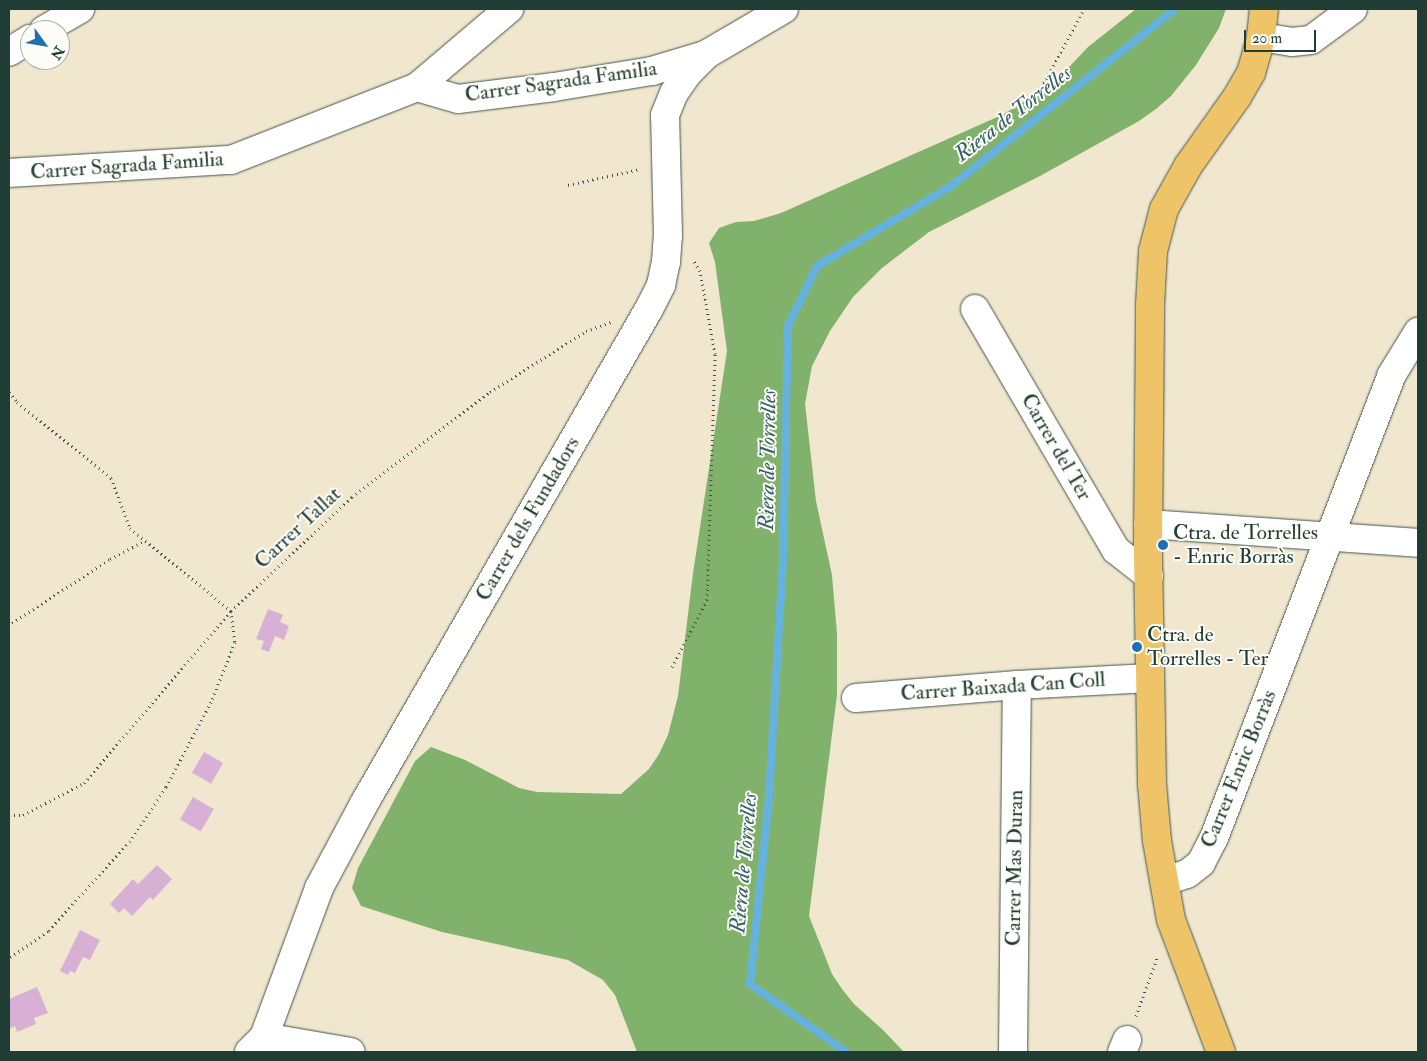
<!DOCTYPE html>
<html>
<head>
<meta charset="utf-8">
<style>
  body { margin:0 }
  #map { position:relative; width:1427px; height:1061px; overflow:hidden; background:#f1e7ce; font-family:"IM FELL Double Pica",serif }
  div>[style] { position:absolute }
  .forest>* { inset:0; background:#81b26c }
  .stream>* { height:8px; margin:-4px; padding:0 4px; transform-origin:4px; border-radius:4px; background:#66b2df }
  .building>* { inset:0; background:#d9b0d5; transform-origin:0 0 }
  .path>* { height:3px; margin-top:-1.5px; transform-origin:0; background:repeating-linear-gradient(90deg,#3e564b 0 1px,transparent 0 5px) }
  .roads { filter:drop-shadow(0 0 1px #3e564b) drop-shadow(0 0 1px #3e564b) }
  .minor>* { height:28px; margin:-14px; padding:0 14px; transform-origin:14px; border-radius:14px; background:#fff }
  .major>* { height:28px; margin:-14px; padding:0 14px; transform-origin:14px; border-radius:14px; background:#efc469 }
  .dots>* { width:14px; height:14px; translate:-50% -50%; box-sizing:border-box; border:2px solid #fdfcf7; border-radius:50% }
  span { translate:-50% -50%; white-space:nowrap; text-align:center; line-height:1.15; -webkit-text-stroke:4px #fdfcf7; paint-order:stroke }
  .street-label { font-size:21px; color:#1f3d34 }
  .poi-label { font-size:21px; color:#1f3d34 }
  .left { translate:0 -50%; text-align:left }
  .water-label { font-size:22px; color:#346067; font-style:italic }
  .frame { position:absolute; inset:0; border:10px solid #1f3d34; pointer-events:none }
  .north { position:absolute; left:20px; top:20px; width:50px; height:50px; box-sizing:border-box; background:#fdfcf7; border:1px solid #a4b0a9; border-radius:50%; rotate:122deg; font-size:14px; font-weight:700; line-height:20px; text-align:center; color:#1f3d34 }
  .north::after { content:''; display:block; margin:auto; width:18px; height:22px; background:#1f6fb2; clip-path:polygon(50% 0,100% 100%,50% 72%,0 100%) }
  .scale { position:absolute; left:1244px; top:30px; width:72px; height:22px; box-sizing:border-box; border:2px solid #1f3d34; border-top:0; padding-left:6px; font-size:15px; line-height:18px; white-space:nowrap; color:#1f3d34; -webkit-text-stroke:4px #fdfcf7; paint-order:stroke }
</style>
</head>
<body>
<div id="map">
  <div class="forest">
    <i style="clip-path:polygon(1136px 9px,1226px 9px,1219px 28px,1196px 65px,1171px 96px,1156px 109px,1139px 121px,1040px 176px,929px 232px,882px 268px,853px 297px,830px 331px,812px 366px,805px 404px,816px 501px,832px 575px,837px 634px,837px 695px,809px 916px,832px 974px,842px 989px,854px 1004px,883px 1030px,904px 1052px,637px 1052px,615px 995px,603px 980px,568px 960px,442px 932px,361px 906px,352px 888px,358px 868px,415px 761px,431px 747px,465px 760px,519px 788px,537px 792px,621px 794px,649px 769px,659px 754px,668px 735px,678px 696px,693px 573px,727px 351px,715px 262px,709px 243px,719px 228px,736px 222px,754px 221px,781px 213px,1004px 114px,1055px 82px,1088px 47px)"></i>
  </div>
  <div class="stream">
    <i style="left:846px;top:1052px;width:118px;rotate:-144.7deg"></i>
    <i style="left:750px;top:984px;width:189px;rotate:-84.2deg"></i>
    <i style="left:769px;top:796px;width:237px;rotate:-86.6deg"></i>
    <i style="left:783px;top:559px;width:233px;rotate:-88.8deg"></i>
    <i style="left:788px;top:326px;width:67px;rotate:-64.2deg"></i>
    <i style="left:817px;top:266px;width:156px;rotate:-30.8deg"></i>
    <i style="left:951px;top:186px;width:285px;rotate:-38.3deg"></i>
  </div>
  <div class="building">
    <i style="clip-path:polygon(268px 609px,283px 615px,280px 622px,289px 626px,284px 640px,275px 636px,269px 652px,261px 649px,264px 641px,256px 639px)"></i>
    <i style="left:204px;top:752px;width:22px;height:24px;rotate:30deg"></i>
    <i style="left:193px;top:797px;width:24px;height:26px;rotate:30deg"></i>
    <i style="clip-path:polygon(157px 865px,172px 879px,153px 900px,150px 897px,132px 916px,124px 908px,119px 913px,110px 904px,133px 879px,138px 884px)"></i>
    <i style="clip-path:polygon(80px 930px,100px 940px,90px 960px,83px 957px,75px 973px,70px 971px,68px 975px,60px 971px)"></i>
    <i style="clip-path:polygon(37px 987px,48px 1013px,34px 1018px,36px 1024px,17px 1032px,15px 1026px,9px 1029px,9px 999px)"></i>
  </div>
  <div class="path">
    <i style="left:1039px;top:92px;width:94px;rotate:-61.5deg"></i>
    <i style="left:568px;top:185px;width:74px;rotate:-12.5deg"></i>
    <i style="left:9px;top:392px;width:13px;rotate:51deg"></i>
    <i style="left:17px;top:402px;width:121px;rotate:39deg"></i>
    <i style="left:111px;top:478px;width:53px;rotate:69.2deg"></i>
    <i style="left:130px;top:528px;width:131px;rotate:39.4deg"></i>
    <i style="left:231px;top:611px;width:31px;rotate:83deg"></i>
    <i style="left:235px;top:642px;width:65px;rotate:111.8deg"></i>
    <i style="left:211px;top:702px;width:96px;rotate:117.9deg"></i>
    <i style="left:166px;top:787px;width:65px;rotate:123.7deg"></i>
    <i style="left:130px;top:841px;width:122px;rotate:132.3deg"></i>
    <i style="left:48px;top:931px;width:47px;rotate:145.3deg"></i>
    <i style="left:12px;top:623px;width:117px;rotate:-33.1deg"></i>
    <i style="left:110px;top:559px;width:40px;rotate:-28deg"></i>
    <i style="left:672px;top:667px;width:76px;rotate:-62.4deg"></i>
    <i style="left:707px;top:600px;width:246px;rotate:-88.1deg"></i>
    <i style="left:715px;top:354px;width:84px;rotate:-100.2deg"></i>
    <i style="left:700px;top:271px;width:13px;rotate:-122deg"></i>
    <i style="left:9px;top:815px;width:14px"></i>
    <i style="left:23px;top:815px;width:69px;rotate:-27.7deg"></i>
    <i style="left:84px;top:783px;width:226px;rotate:-49.5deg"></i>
    <i style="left:231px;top:611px;width:166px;rotate:-43.3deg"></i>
    <i style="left:352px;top:497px;width:173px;rotate:-37.3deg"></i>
    <i style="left:490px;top:392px;width:114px;rotate:-32.4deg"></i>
    <i style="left:586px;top:331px;width:27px;rotate:-20deg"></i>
    <i style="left:1136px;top:1016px;width:62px;rotate:-70.1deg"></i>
  </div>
  <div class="roads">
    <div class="minor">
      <i style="left:44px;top:30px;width:42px;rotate:-30.3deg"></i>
      <i style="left:1261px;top:37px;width:31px;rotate:9deg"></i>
      <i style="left:1292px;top:42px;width:19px;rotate:-6deg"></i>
      <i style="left:1311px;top:40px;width:52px;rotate:-36.4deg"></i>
      <i style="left:9px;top:52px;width:25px;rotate:-32deg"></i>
      <i style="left:417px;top:87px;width:121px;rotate:-40.3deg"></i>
      <i style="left:9px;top:173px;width:222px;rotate:-3.4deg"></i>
      <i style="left:231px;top:160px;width:200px;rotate:-21.4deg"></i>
      <i style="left:417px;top:87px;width:43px;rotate:16.3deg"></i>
      <i style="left:458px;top:99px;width:97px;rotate:-7.1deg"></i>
      <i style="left:554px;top:87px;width:99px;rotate:-9.3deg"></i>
      <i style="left:652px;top:71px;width:55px;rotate:-16.8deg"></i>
      <i style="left:975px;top:309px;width:279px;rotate:59.7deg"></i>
      <i style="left:1116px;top:550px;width:42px;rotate:38.2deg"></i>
      <i style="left:1148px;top:524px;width:271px;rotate:4deg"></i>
      <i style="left:856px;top:698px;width:162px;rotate:-4.6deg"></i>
      <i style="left:1017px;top:685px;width:133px;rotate:-3deg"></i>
      <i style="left:1165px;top:881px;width:23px;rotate:-18deg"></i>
      <i style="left:1187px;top:874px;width:18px;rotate:-38deg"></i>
      <i style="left:1201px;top:863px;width:28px;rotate:-63deg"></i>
      <i style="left:1214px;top:838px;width:495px;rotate:-69deg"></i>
      <i style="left:1391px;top:376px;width:52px;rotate:-58.5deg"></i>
      <i style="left:264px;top:1037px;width:88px;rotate:9.8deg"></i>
      <i style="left:249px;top:1052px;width:21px;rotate:-45deg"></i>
      <i style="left:264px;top:1037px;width:159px;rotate:-69.7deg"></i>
      <i style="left:319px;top:888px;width:98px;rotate:-61.9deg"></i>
      <i style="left:365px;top:802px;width:569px;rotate:-60.06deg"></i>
      <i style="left:649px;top:309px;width:27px;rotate:-63deg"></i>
      <i style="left:661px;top:285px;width:24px;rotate:-78deg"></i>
      <i style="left:666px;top:262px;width:26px;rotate:-86deg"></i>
      <i style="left:668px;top:236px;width:121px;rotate:-91.4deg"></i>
      <i style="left:665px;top:115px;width:24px;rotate:-68deg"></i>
      <i style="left:674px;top:93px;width:24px;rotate:-55deg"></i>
      <i style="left:688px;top:73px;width:27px;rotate:-45deg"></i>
      <i style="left:707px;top:54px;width:89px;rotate:-30.3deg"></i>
      <i style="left:1013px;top:1052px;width:367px;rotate:-89.4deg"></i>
      <i style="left:1122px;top:1052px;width:13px;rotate:-67deg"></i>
    </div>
    <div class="major">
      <i style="left:1221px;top:1052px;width:141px;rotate:-110.7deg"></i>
      <i style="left:1171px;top:920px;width:80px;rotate:-100deg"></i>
      <i style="left:1157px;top:841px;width:57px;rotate:-95deg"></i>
      <i style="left:1152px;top:784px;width:239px;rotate:-91deg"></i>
      <i style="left:1148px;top:545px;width:240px;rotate:-89.5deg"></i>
      <i style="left:1150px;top:305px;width:54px;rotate:-86.8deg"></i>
      <i style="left:1153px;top:251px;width:43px;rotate:-75.3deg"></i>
      <i style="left:1164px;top:209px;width:49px;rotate:-60.8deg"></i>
      <i style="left:1188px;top:166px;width:85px;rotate:-54.6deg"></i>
      <i style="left:1237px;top:97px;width:28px;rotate:-60deg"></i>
      <i style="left:1251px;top:73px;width:37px;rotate:-74deg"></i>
      <i style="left:1261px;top:37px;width:28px;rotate:-84deg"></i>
    </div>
  </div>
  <div class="dots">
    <i style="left:1163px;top:545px;background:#1f6fb2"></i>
    <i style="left:1137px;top:647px;background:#1f6fb2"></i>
  </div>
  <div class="street-label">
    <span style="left:561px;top:82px;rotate:-8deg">Carrer Sagrada Familia</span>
    <span style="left:127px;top:166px;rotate:-4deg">Carrer Sagrada Familia</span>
    <span style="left:1056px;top:447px;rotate:60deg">Carrer del Ter</span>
    <span style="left:528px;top:519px;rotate:-60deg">Carrer dels Fundadors</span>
    <span style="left:298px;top:528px;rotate:-43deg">Carrer Tallat</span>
    <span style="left:1003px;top:687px;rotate:-4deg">Carrer Baixada Can Coll</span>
    <span style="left:1239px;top:769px;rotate:-68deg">Carrer Enric Borràs</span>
    <span style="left:1015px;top:868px;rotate:-89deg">Carrer Mas Duran</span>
  </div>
  <div class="poi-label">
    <span class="left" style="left:1173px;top:545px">Ctra. de Torrelles<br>- Enric Borràs</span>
    <span class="left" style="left:1147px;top:647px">Ctra. de<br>Torrelles - Ter</span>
  </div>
  <div class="water-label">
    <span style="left:1013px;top:114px;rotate:-38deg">Riera de Torrelles</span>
    <span style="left:768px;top:460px;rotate:-89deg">Riera de Torrelles</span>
    <span style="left:744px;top:863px;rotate:-85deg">Riera de Torrelles</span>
  </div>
  <div class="frame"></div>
  <div class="north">N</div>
  <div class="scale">20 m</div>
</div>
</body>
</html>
